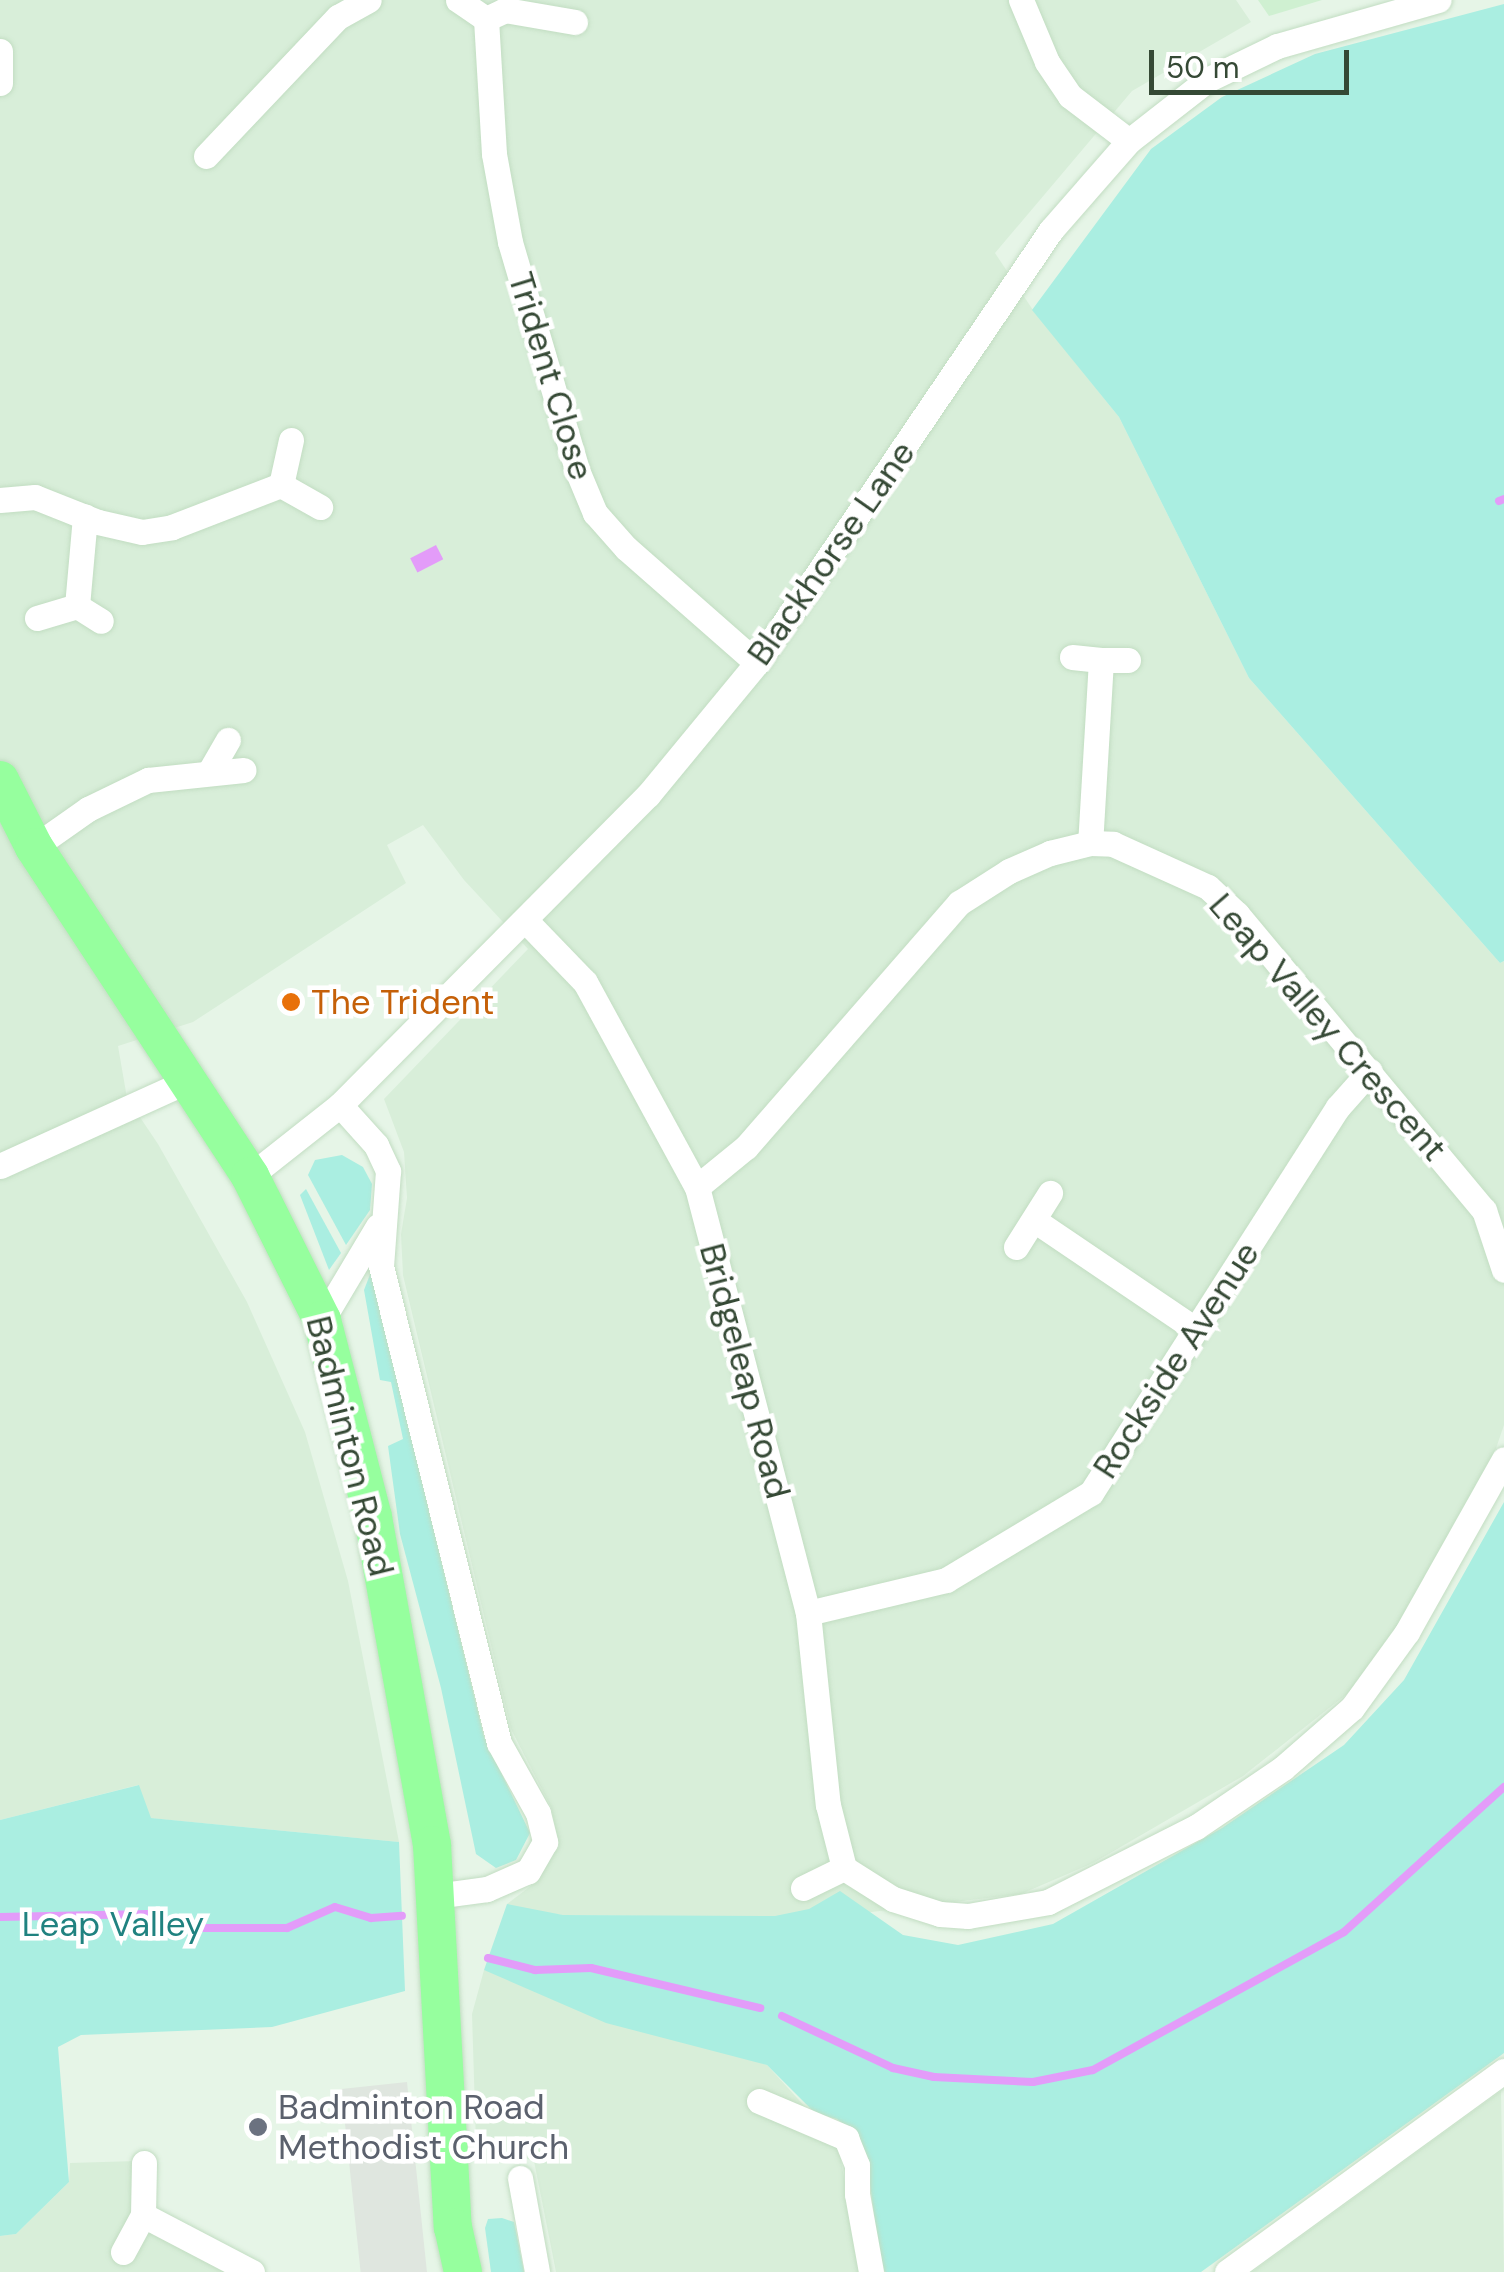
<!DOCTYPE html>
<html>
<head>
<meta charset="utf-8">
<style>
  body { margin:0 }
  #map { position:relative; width:1504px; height:2272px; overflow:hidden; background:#e6f5e7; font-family:"DM Sans",sans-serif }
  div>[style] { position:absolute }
  .residential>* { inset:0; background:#d8eed9 }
  .education>* { inset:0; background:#cff0d1 }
  .green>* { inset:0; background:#aaeee1 }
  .parking>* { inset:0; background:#dfe6df; transform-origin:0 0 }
  .water>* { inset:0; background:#e39cf9; transform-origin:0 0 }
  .stream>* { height:8px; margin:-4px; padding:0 4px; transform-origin:4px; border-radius:4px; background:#e39cf9 }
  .roads { filter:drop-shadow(0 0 2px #c2ddc2) drop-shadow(0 0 2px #c2ddc2) }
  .minor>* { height:25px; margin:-12.5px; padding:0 12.5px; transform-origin:12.5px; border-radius:12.5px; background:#fff }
  .primary>* { height:38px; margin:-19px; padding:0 19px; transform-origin:19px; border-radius:19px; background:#96ff9e }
  .dots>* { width:28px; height:28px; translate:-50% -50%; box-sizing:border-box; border:5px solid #fff; border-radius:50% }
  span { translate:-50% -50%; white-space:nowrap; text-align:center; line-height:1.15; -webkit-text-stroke:9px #fff; paint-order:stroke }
  .street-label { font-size:35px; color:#354935 }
  .food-label { font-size:35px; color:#c56008 }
  .left { translate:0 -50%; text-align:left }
  .park-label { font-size:35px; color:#208280 }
  .worship-label { font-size:35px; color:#5b616d }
  .scale { position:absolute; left:1149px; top:50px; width:200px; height:45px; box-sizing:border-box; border:5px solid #354935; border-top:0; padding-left:12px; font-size:30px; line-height:35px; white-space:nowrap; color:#354935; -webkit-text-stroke:8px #fff; paint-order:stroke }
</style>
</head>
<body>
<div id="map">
  <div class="residential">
    <i style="clip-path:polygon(0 0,1236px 0,1251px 22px,1132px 91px,995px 253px,1033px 310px,1119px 417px,1249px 678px,1500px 963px,1504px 961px,1504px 1425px,1491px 1463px,1384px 1648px,1353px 1689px,1243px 1776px,1093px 1863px,1021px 1894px,822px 1918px,563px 1915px,517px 1910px,507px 1904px,536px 1882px,559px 1846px,551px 1807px,511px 1729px,403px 1275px,401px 1234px,407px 1198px,404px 1152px,384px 1099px,528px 949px,464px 880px,423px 825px,387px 845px,406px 883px,193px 1022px,118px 1046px,127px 1098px,158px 1144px,247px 1302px,305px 1432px,348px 1581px,399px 1842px,150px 1818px,138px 1785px,0 1820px)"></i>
    <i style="clip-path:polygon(484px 1970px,536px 1980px,767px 2065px,838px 2143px,860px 2272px,556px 2272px,534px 2161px,476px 2143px,472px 2014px)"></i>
    <i style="clip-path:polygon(1501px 2091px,1504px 2272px,1252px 2272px)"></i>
    <i style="clip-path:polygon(136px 2161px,135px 2217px,238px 2272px,0 2272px,0 2236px,16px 2234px,69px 2182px,70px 2163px)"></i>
  </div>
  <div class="education">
    <i style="clip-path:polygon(1258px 0,1322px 0,1269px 16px)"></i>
  </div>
  <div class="green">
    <i style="clip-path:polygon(1504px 4px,1504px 961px,1500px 963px,1249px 678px,1119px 417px,1032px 310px,1151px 149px,1222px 97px,1315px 54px)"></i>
    <i style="clip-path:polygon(342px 1155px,363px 1167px,372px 1184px,370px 1210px,346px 1245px,308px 1175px,315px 1160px)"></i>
    <i style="clip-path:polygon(306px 1189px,341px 1253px,329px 1270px,300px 1195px)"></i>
    <i style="clip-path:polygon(371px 1272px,484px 1737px,530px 1833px,516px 1860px,496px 1868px,476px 1854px,441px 1688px,400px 1534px,388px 1446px,403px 1439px,391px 1382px,380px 1380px,364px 1290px)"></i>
    <i style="clip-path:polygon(1504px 1502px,1504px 2053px,1201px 2272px,886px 2272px,881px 2269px,867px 2160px,859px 2136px,837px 2119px,815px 2113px,767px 2065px,606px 2023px,484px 1970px,507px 1904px,563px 1915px,775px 1916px,809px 1909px,840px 1891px,903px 1935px,958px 1945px,1053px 1924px,1222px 1828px,1344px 1745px,1404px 1680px)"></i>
    <i style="clip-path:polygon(139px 1785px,151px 1818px,399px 1842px,405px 1991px,272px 2027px,81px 2035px,58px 2047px,69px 2182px,16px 2234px,0 2236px,0 1820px)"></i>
    <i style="clip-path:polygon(502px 2218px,514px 2222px,524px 2272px,491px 2272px,485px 2228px,488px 2219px)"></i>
  </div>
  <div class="parking">
    <i style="left:407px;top:2082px;width:191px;height:66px;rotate:84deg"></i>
  </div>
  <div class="water">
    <i style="left:436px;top:545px;width:16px;height:29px;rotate:63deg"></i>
  </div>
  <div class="stream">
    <i style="left:1499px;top:501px;width:5px;rotate:-22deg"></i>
    <i style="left:0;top:1917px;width:148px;rotate:-1.2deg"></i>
    <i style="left:148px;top:1914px;width:47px;rotate:17.3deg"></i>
    <i style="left:193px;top:1928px;width:94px"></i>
    <i style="left:287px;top:1928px;width:52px;rotate:-23.6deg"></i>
    <i style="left:335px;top:1907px;width:38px;rotate:17deg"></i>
    <i style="left:371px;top:1918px;width:31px;rotate:-4deg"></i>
    <i style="left:488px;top:1958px;width:49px;rotate:14.3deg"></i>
    <i style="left:535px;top:1970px;width:56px;rotate:-2deg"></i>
    <i style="left:591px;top:1968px;width:174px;rotate:13.3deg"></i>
    <i style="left:782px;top:2016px;width:123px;rotate:25.1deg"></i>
    <i style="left:893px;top:2068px;width:42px;rotate:12.4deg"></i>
    <i style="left:934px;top:2077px;width:99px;rotate:2.9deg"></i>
    <i style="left:1033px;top:2082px;width:61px;rotate:-11.3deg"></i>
    <i style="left:1093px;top:2070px;width:286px;rotate:-28.8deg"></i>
    <i style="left:1344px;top:1932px;width:216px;rotate:-42.2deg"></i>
  </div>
  <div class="roads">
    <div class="minor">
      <i style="left:458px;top:0;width:34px;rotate:34deg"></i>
      <i style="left:486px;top:19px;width:135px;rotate:86.6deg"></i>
      <i style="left:494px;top:154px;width:89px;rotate:79.7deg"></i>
      <i style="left:510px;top:242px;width:238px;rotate:73.6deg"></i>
      <i style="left:577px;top:470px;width:47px;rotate:67.3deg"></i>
      <i style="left:595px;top:513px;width:47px;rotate:48.5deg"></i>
      <i style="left:626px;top:548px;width:174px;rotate:41.3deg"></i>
      <i style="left:1021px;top:0;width:67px;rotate:67.2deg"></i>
      <i style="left:1047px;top:62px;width:41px;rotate:55.9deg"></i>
      <i style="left:1070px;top:96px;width:74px;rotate:37.3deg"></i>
      <i style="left:486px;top:19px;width:21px;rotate:-25deg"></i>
      <i style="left:505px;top:10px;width:71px;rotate:9.7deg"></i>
      <i style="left:0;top:51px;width:32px;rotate:90deg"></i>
      <i style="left:206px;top:156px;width:192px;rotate:-46.5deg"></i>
      <i style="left:338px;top:17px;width:35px;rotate:-29deg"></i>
      <i style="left:291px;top:440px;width:46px;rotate:102.5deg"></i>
      <i style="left:281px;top:485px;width:45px;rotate:29.4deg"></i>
      <i style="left:0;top:500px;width:35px;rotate:-5deg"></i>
      <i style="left:35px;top:497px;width:68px;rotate:21.6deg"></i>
      <i style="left:98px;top:522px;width:45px;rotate:12.8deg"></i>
      <i style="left:142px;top:532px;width:30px;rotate:-9deg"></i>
      <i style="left:172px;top:527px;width:117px;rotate:-21.1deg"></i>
      <i style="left:77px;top:606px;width:90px;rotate:-84.9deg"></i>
      <i style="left:37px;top:618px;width:42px;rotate:-16.7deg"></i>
      <i style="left:77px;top:606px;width:28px;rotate:32deg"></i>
      <i style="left:1072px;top:657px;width:29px;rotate:6deg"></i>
      <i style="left:1101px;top:660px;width:183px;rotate:93.4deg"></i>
      <i style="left:1101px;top:660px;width:27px"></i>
      <i style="left:210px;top:771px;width:36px;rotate:-60deg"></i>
      <i style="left:34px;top:847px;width:66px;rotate:-35.1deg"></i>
      <i style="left:88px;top:809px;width:67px;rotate:-25.8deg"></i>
      <i style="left:148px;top:780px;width:96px;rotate:-6deg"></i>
      <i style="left:527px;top:922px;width:83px;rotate:46deg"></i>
      <i style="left:585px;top:982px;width:234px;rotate:61.4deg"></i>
      <i style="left:697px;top:1187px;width:440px;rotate:75.4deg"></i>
      <i style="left:808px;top:1613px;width:193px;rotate:84.1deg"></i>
      <i style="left:828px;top:1805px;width:65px;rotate:75.7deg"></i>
      <i style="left:340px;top:1105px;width:54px;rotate:48deg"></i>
      <i style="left:376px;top:1145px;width:29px;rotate:65deg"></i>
      <i style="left:388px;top:1171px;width:95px;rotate:94.2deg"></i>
      <i style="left:381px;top:1266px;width:491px;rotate:76.1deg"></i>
      <i style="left:499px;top:1743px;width:80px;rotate:60.9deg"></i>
      <i style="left:538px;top:1813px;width:30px;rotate:76deg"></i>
      <i style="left:545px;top:1842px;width:34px;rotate:120deg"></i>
      <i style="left:528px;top:1871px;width:45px;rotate:156.3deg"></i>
      <i style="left:487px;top:1889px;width:51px;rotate:172.2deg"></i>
      <i style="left:0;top:1166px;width:203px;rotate:-24.4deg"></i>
      <i style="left:250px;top:1176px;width:115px;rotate:-38.3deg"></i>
      <i style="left:340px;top:1105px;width:437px;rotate:-45.2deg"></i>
      <i style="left:648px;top:795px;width:171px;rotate:-50.5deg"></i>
      <i style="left:757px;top:663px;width:523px;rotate:-55.82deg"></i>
      <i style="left:1051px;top:230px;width:118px;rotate:-48.8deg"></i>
      <i style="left:1129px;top:141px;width:99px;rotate:-38deg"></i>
      <i style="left:1207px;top:80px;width:78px;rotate:-25.9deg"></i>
      <i style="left:1277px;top:46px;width:168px;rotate:-15.9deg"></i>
      <i style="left:697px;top:1187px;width:63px;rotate:-39.2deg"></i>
      <i style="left:746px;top:1147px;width:324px;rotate:-48.9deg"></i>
      <i style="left:959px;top:903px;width:59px;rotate:-32.6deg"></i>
      <i style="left:1009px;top:871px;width:45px;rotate:-23.7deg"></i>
      <i style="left:1050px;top:853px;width:41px;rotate:-14deg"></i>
      <i style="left:1090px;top:843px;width:23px;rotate:2deg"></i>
      <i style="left:1113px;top:844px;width:104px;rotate:24.4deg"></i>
      <i style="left:1208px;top:887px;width:40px;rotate:43deg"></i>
      <i style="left:1237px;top:914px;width:386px;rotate:50.2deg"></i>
      <i style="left:1484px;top:1210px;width:63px;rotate:71.6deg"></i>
      <i style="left:1034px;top:1220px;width:194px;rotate:34.1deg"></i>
      <i style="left:1016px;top:1247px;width:64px;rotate:-57.8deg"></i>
      <i style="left:322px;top:1320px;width:109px;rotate:-59.2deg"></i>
      <i style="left:808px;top:1613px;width:142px;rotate:-13.4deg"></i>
      <i style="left:946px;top:1580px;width:169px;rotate:-31deg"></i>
      <i style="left:1091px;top:1493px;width:458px;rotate:-57.4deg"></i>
      <i style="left:1338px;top:1107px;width:48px;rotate:-48.4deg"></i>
      <i style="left:844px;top:1868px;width:58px;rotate:32.3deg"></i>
      <i style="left:893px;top:1899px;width:49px;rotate:17.7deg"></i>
      <i style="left:940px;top:1914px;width:28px;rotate:4deg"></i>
      <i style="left:968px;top:1916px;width:81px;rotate:-9.9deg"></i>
      <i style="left:1048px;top:1902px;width:166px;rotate:-26.9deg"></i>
      <i style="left:1196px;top:1827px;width:105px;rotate:-34.1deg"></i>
      <i style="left:1283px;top:1768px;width:91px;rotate:-41deg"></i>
      <i style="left:1352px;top:1708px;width:94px;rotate:-54.1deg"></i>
      <i style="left:1407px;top:1632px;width:198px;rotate:-60.7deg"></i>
      <i style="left:803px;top:1888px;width:46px;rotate:-26deg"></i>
      <i style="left:759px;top:2101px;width:95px;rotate:23deg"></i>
      <i style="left:846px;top:2138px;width:29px;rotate:68deg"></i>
      <i style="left:857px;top:2165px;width:29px;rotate:90deg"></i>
      <i style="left:857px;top:2194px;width:79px;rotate:79.8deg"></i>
      <i style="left:144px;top:2163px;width:52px;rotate:91.1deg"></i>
      <i style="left:143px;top:2215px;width:123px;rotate:27.6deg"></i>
      <i style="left:520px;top:2178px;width:96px;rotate:79.7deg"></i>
      <i style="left:123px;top:2252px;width:42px;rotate:-61.6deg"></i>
      <i style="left:1227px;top:2272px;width:342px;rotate:-36deg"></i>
    </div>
    <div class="primary">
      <i style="left:0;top:780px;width:75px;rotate:63.1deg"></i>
      <i style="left:34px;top:847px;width:394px;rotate:56.7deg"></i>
      <i style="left:250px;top:1176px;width:161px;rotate:63.4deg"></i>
      <i style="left:322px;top:1320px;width:203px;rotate:75.5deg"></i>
      <i style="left:373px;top:1517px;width:333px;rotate:79.8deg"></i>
      <i style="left:432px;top:1845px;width:383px;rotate:86.9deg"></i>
      <i style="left:453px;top:2227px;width:46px;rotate:77.5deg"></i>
    </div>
  </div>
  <div class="dots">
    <i style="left:291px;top:1002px;background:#e8710a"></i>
    <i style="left:258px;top:2127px;background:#6b7280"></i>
  </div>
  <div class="street-label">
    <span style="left:551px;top:376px;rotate:73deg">Trident Close</span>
    <span style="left:831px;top:553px;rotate:-55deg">Blackhorse Lane</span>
    <span style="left:1328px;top:1027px;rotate:49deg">Leap Valley Crescent</span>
    <span style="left:1176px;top:1360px;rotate:-57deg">Rockside Avenue</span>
    <span style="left:745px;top:1371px;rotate:75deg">Bridgeleap Road</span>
    <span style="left:350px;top:1446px;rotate:76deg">Badminton Road</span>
  </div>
  <div class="food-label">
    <span class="left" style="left:311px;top:1002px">The Trident</span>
  </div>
  <div class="park-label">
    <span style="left:113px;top:1924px">Leap Valley</span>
  </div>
  <div class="worship-label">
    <span class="left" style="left:278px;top:2127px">Badminton Road<br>Methodist Church</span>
  </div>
  <div class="scale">50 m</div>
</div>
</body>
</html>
